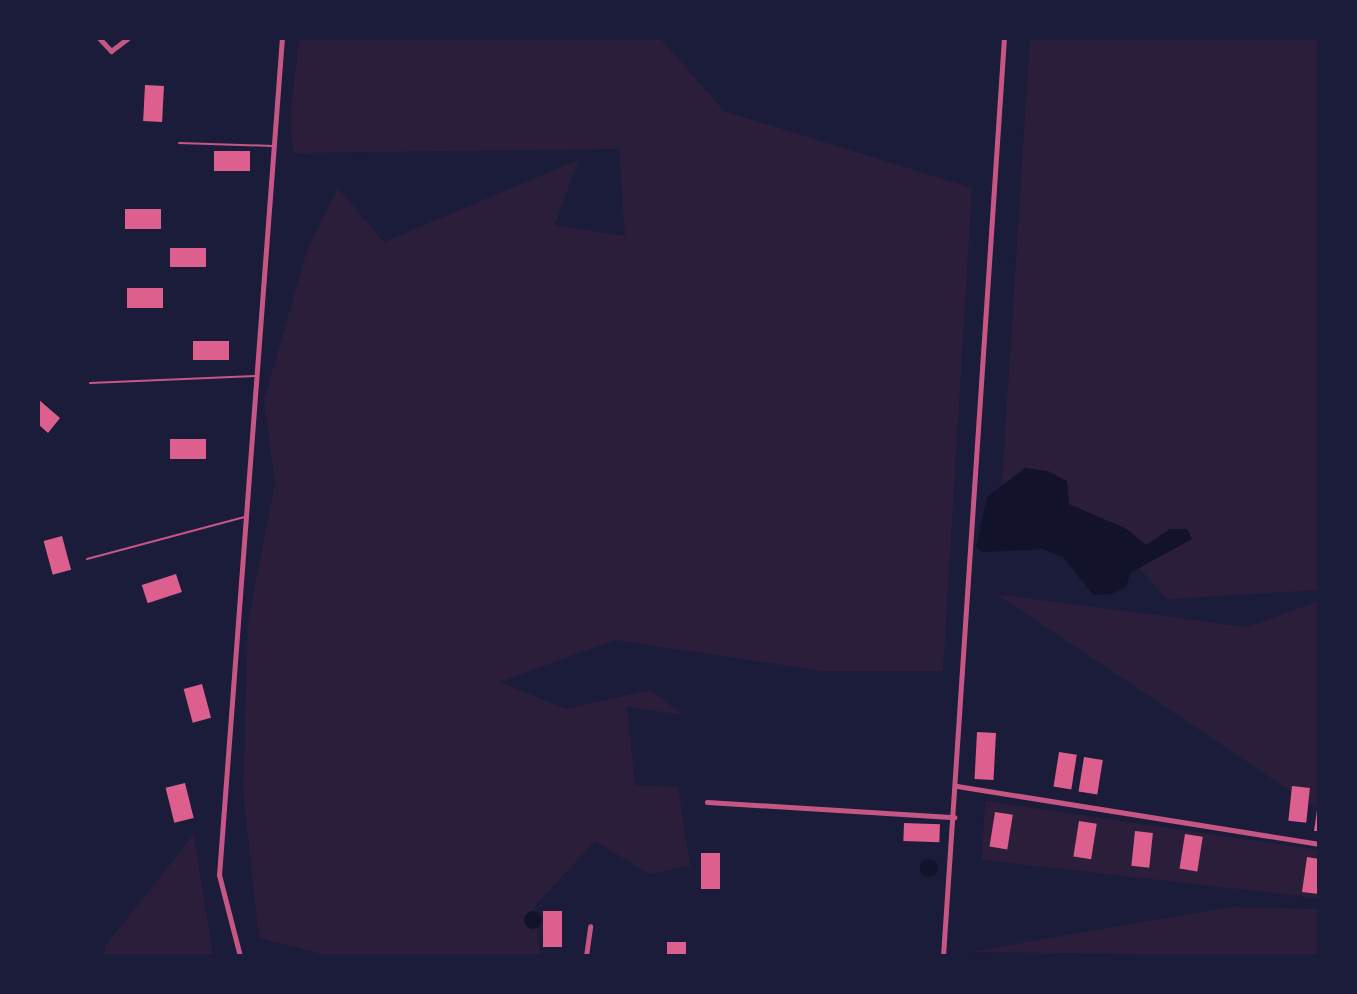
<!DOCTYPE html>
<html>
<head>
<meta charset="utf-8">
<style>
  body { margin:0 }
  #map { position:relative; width:1357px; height:994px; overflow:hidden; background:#1b1b3a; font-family:Overpass,sans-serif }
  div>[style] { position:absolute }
  .green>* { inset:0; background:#2a1e3b }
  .water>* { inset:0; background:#12122b }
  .round { border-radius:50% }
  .building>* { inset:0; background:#dd5f8e; transform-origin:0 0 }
  .service>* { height:2px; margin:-1px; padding:0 1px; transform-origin:1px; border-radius:1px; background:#c65784 }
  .minor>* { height:5px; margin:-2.5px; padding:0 2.5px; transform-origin:2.5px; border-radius:2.5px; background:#c65784 }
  span { translate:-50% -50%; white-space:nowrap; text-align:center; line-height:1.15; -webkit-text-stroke:7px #1b1b3a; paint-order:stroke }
  .frame { position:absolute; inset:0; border:40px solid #1b1b3a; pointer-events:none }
</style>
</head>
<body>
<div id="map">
  <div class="green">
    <i style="clip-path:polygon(299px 38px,660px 38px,724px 111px,972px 188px,943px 671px,822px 671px,615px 640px,500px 682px,566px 709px,650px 690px,684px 715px,627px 707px,635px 785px,678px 787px,690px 866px,649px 874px,595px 841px,535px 906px,540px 956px,329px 956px,259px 938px,243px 792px,248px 622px,275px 482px,264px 400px,307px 250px,338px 188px,384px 242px,578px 160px,555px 225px,625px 236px,619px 149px,293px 153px,290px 119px)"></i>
    <i style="clip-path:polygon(1030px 38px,1319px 38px,1319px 590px,1167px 599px,1110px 536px,1001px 497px)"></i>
    <i style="clip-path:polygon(996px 594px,1247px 627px,1319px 601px,1319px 810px)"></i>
    <i style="clip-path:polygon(985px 801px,1319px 850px,1319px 898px,982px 860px)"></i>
    <i style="clip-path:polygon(194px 834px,213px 956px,104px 956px,106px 945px)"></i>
    <i style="clip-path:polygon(1230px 907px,1319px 909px,1319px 956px,970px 952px)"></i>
  </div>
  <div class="water">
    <i style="clip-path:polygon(1025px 468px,1048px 471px,1067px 481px,1069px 504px,1127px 529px,1146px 545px,1170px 529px,1187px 529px,1192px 539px,1130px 573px,1126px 587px,1112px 594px,1093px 595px,1064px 558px,1043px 549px,982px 552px,976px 547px,987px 497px)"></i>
    <i class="round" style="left:920px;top:859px;width:18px;height:18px"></i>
    <i class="round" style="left:524px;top:911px;width:18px;height:18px"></i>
  </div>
  <div class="building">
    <i style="left:145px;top:85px;width:19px;height:36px;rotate:3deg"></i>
    <i style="left:250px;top:151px;width:20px;height:36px;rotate:90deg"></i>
    <i style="left:125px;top:209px;width:36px;height:20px"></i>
    <i style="left:170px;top:248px;width:36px;height:19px"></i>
    <i style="left:163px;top:288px;width:20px;height:36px;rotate:90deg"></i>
    <i style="left:193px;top:341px;width:36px;height:19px"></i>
    <i style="clip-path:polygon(38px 399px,60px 418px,48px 433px,38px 424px)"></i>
    <i style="left:170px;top:439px;width:36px;height:20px"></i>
    <i style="left:62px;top:536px;width:35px;height:19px;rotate:75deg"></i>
    <i style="left:176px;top:574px;width:19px;height:36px;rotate:72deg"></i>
    <i style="left:202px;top:684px;width:35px;height:19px;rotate:75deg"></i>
    <i style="left:977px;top:732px;width:19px;height:47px;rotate:3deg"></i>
    <i style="left:1059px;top:752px;width:18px;height:35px;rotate:9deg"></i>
    <i style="left:1084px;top:757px;width:19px;height:35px;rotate:9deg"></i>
    <i style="left:185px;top:783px;width:36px;height:20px;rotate:76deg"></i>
    <i style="left:1292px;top:786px;width:18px;height:35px;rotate:6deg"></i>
    <i style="clip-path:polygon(1317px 810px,1319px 810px,1319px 831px,1314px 831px)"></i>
    <i style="left:995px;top:812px;width:18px;height:35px;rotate:9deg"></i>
    <i style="left:1079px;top:821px;width:18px;height:36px;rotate:9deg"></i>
    <i style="left:904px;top:823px;width:36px;height:18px;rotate:2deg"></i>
    <i style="left:1135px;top:831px;width:18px;height:35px;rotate:6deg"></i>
    <i style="left:1185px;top:834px;width:18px;height:35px;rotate:9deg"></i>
    <i style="left:701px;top:853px;width:19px;height:36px"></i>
    <i style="clip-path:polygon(1307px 857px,1319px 859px,1319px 894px,1302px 892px)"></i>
    <i style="left:543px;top:911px;width:19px;height:36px"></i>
    <i style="left:686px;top:942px;width:14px;height:19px;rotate:90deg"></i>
  </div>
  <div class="service">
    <i style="left:179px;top:143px;width:94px;rotate:1.8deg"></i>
    <i style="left:90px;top:383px;width:165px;rotate:-2.4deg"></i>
    <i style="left:87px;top:559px;width:163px;rotate:-14.9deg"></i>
  </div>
  <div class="minor">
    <i style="left:99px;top:38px;width:18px;rotate:47deg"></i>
    <i style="left:111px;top:51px;width:21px;rotate:-37deg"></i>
    <i style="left:957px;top:786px;width:367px;rotate:9.1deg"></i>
    <i style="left:707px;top:802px;width:248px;rotate:3.5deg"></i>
    <i style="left:240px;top:956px;width:84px;rotate:-104.5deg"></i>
    <i style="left:219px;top:875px;width:839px;rotate:-85.7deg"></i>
    <i style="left:586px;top:956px;width:30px;rotate:-82deg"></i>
    <i style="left:943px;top:956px;width:920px;rotate:-86.2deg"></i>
  </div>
  <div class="frame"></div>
</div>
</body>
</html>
